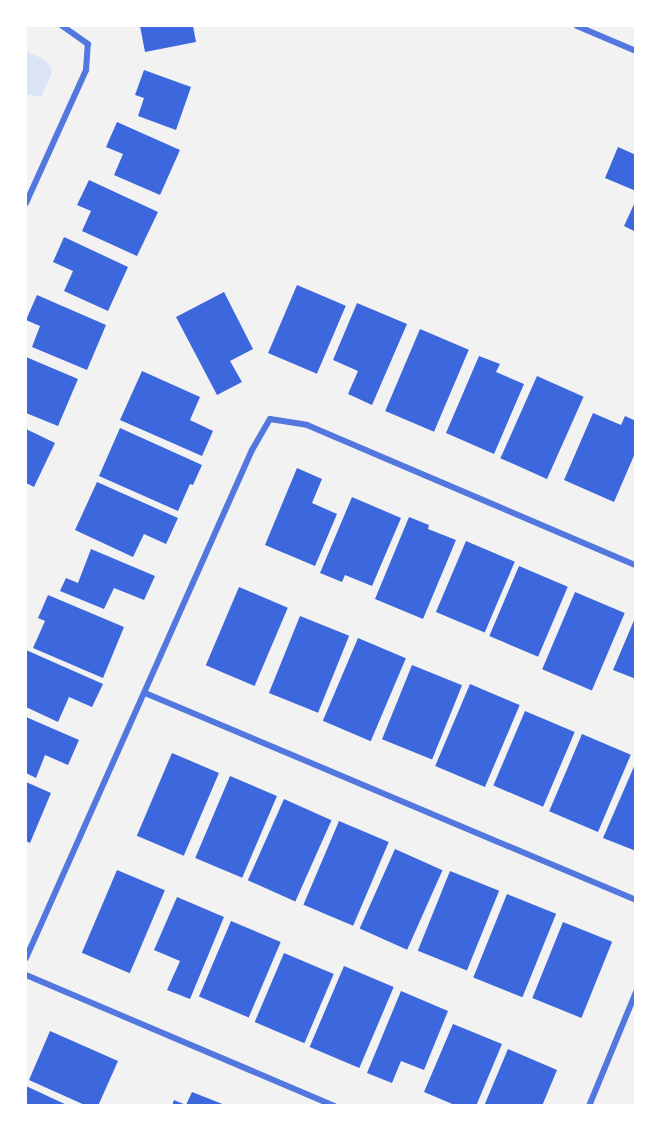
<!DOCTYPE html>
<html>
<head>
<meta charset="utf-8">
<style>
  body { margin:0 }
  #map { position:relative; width:661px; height:1131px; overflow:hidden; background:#f2f2f2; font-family:Cabin,sans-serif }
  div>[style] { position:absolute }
  .green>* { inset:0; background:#dbe4f7 }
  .building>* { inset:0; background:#3d67dc; transform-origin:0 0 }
  .minor>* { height:6px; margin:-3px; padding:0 3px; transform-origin:3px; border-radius:3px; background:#5277de }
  span { translate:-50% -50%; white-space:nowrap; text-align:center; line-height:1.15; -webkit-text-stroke:5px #fff; paint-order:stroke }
  .frame { position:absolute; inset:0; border:27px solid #fff; pointer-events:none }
</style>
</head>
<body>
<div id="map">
  <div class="green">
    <i style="clip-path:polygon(26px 51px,43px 59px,51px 67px,52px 72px,41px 97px,26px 94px)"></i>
  </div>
  <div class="building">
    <i style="clip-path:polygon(140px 26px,193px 26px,196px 42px,145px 52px)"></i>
    <i style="clip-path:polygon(144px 70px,191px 87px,176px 130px,138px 116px,144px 98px,135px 95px)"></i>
    <i style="clip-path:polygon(117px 122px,180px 150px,160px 195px,114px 175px,123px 154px,106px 147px)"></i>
    <i style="clip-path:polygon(618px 147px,636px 155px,636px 191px,605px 178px)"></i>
    <i style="clip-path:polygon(89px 180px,158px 212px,137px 256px,82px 231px,91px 211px,77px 205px)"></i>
    <i style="clip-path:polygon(636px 200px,636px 232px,624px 226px)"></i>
    <i style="clip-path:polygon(64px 237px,128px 267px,108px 311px,64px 291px,73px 271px,53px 262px)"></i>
    <i style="left:297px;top:285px;width:53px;height:74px;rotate:23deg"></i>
    <i style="clip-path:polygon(224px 292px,253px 349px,230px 361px,242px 382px,217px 395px,176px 317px)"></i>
    <i style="clip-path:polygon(37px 295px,106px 325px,87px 370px,32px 347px,40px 326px,26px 320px)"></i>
    <i style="clip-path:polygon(357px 303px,407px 324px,372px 405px,348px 394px,358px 371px,333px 360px)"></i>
    <i style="left:420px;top:329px;width:53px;height:89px;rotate:23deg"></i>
    <i style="clip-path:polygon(479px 356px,500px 364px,496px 372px,524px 384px,494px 454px,446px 433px)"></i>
    <i style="clip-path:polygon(26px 357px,78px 379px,58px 426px,26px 413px)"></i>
    <i style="clip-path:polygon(142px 371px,200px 397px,190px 420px,213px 431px,202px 456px,120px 420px)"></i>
    <i style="left:537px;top:376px;width:51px;height:90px;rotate:24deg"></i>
    <i style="clip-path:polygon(593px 413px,621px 425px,625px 416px,636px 421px,636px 451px,614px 502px,564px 480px)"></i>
    <i style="clip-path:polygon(120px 428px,202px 465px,193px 485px,190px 484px,178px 511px,99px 476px)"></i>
    <i style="clip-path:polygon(26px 429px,55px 443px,34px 487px,26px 483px)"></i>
    <i style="clip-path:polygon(297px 468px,322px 479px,312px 503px,337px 514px,315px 566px,265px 545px)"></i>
    <i style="clip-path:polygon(97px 482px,178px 518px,166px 544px,144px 534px,133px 557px,75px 530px)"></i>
    <i style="clip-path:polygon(352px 497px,401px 518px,372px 586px,345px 575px,342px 582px,320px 573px)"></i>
    <i style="clip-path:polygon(409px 517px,429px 525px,428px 529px,456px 540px,423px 619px,375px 599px)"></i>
    <i style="left:466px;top:541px;width:53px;height:77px;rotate:23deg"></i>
    <i style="clip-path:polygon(91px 549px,155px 576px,144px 600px,114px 588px,104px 609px,60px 591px,66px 578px,78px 583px)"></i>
    <i style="left:519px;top:566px;width:53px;height:76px;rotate:23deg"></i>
    <i style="left:239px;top:587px;width:53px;height:85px;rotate:23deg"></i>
    <i style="left:575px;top:592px;width:54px;height:84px;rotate:23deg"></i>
    <i style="clip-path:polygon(48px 595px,124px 627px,103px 678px,33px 648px,45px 621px,38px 618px)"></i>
    <i style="left:300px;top:616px;width:53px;height:83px;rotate:22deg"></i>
    <i style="clip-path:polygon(635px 618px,636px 618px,636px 679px,613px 670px)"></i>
    <i style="left:358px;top:638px;width:52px;height:90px;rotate:23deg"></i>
    <i style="clip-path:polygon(26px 650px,103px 684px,92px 707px,69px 697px,58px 722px,26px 707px)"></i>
    <i style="left:412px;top:665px;width:54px;height:80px;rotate:22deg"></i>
    <i style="left:470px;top:684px;width:54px;height:89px;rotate:23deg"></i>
    <i style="left:525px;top:711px;width:54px;height:81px;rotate:23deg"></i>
    <i style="clip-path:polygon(26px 717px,79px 740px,68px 765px,45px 755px,36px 778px,26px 773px)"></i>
    <i style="left:582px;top:734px;width:53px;height:84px;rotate:23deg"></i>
    <i style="left:172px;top:753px;width:51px;height:90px;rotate:23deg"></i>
    <i style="clip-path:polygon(636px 762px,636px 851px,603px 838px)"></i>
    <i style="left:230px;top:776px;width:51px;height:89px;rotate:23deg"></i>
    <i style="clip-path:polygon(26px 782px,51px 793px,30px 843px,26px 841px)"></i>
    <i style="left:284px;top:799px;width:52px;height:89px;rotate:24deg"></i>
    <i style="left:339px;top:821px;width:54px;height:91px;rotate:23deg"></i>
    <i style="left:395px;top:849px;width:52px;height:87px;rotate:24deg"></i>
    <i style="left:117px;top:870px;width:52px;height:90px;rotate:23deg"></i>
    <i style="left:450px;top:871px;width:53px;height:86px;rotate:22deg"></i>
    <i style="left:507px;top:894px;width:53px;height:90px;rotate:22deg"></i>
    <i style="clip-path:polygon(177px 897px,224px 917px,190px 999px,167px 990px,180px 961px,154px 950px)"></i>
    <i style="left:231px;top:921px;width:54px;height:82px;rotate:23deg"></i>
    <i style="left:563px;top:922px;width:53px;height:82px;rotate:22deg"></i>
    <i style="left:284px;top:953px;width:54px;height:75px;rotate:23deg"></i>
    <i style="left:344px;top:966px;width:54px;height:88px;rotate:23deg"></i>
    <i style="clip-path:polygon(401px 991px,448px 1011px,424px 1070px,401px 1061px,392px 1083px,367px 1073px)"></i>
    <i style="clip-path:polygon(453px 1024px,502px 1044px,476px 1106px,457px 1106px,424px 1092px)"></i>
    <i style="clip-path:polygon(50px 1031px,118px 1061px,98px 1106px,87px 1106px,29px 1080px)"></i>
    <i style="clip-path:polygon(508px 1049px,557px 1070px,542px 1106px,484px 1106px)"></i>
    <i style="clip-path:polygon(26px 1086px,69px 1106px,26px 1106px)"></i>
    <i style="clip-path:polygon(192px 1092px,225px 1105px,225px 1106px,172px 1106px,174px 1100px,186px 1105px)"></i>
  </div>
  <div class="minor">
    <i style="left:577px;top:26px;width:64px;rotate:23deg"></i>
    <i style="left:26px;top:203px;width:146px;rotate:-65.7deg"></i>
    <i style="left:86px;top:70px;width:26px;rotate:-86deg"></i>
    <i style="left:88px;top:44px;width:32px;rotate:-145deg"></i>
    <i style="left:145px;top:693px;width:533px;rotate:22.86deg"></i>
    <i style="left:26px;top:958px;width:556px;rotate:-66.02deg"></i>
    <i style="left:252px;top:450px;width:36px;rotate:-60deg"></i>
    <i style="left:270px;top:419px;width:37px;rotate:9deg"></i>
    <i style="left:307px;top:425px;width:358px;rotate:23.1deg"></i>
    <i style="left:26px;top:975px;width:335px;rotate:23deg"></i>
    <i style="left:589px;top:1106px;width:123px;rotate:-67.6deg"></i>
  </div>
  <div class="frame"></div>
</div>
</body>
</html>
